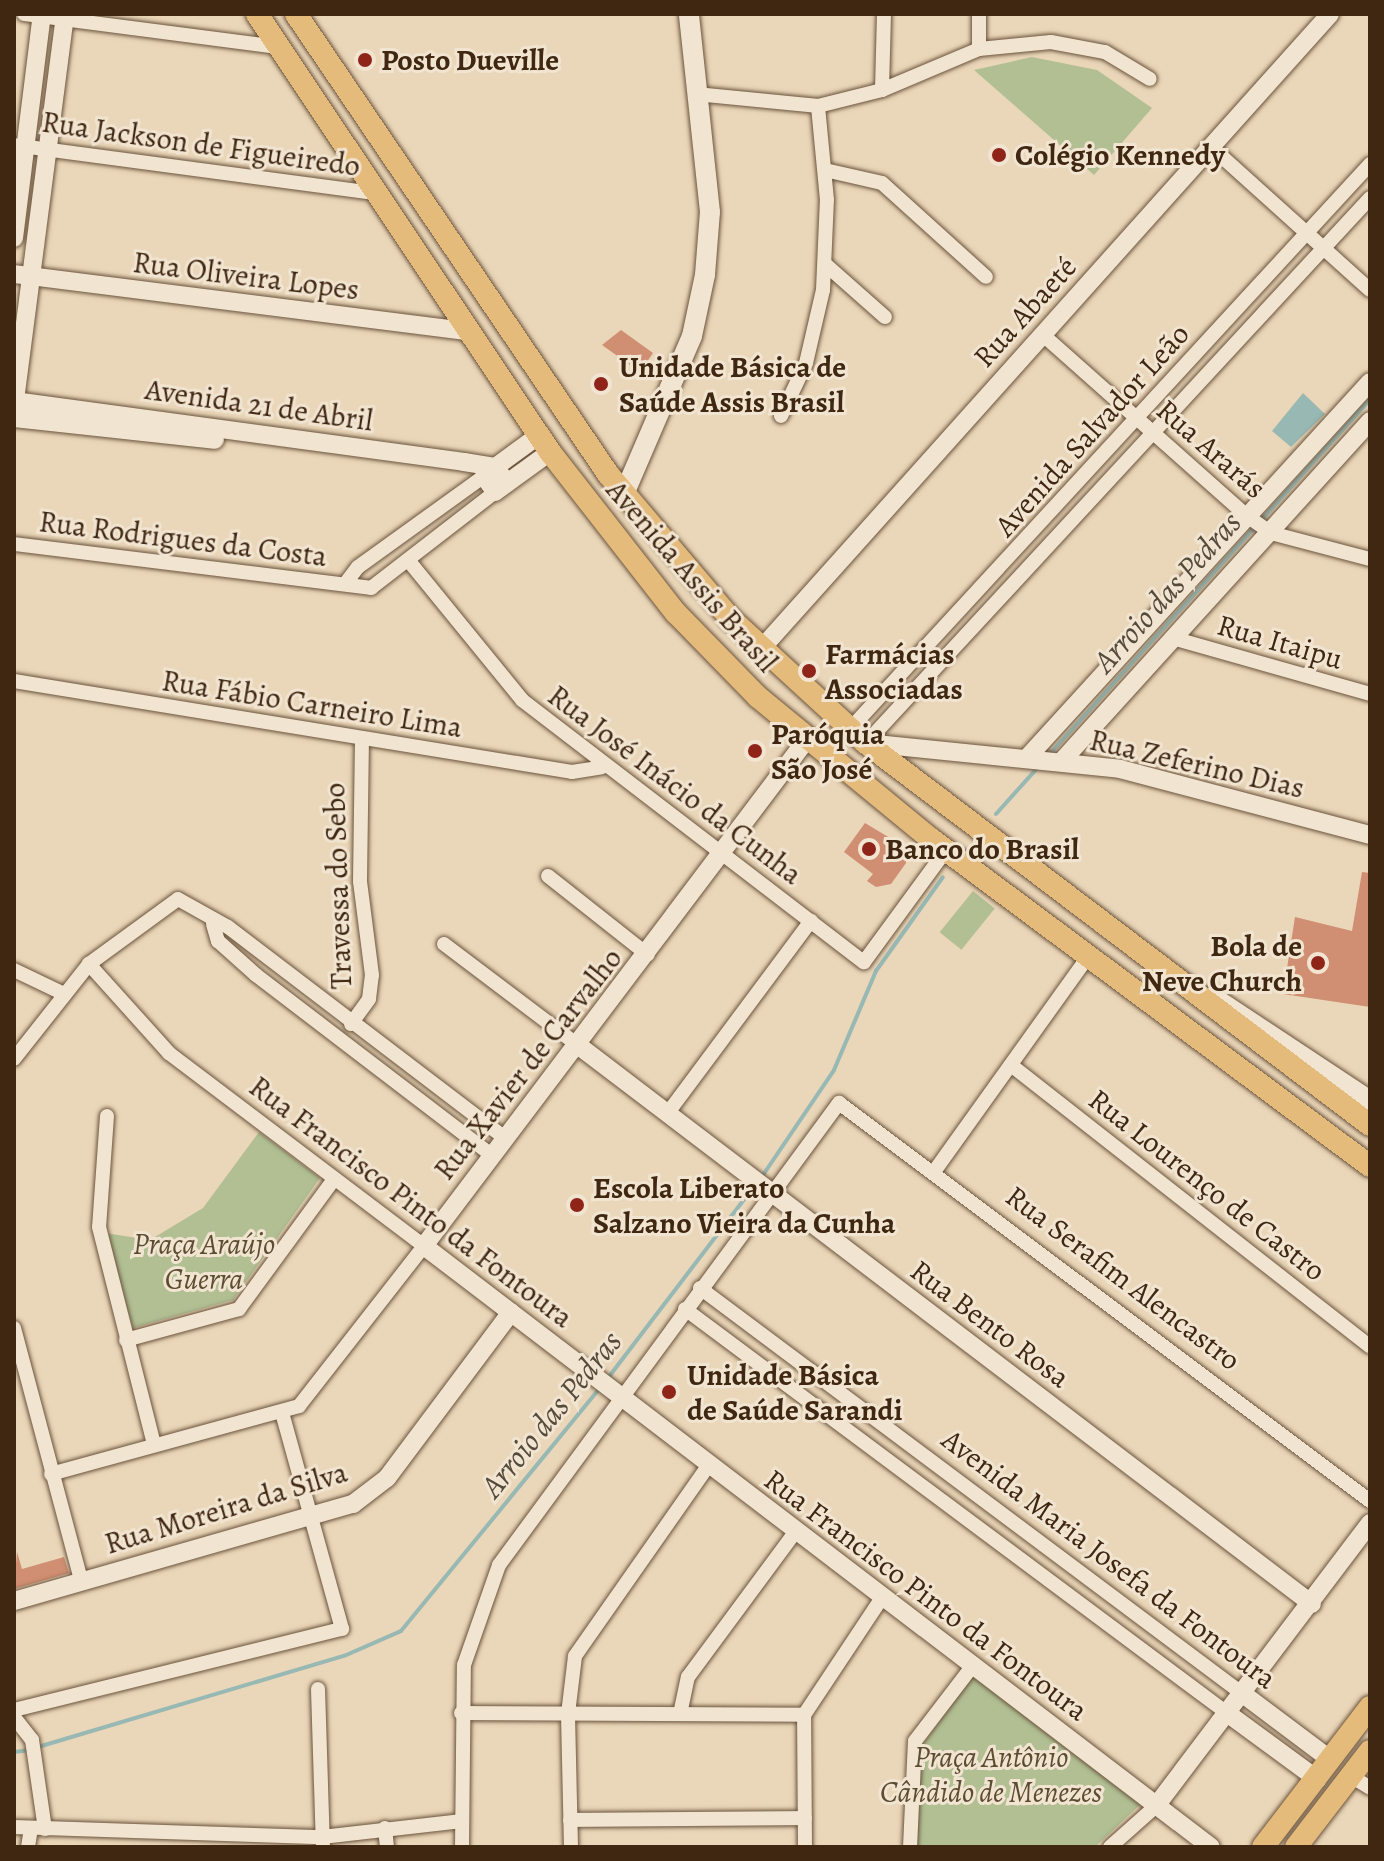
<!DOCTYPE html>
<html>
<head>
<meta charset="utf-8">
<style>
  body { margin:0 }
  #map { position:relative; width:1384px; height:1861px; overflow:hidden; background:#ead6b8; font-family:Alegreya,serif }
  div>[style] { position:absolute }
  .green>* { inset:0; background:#b1bf93; transform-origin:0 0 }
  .water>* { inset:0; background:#98b8b3 }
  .stream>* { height:4px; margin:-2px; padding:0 2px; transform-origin:2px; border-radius:2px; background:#98b8b3 }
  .building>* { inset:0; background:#d08e72 }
  .roads { filter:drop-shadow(0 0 2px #6a533c) drop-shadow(0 0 2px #6a533c) }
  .minor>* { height:14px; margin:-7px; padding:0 7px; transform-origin:7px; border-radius:7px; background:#f1e4d1 }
  .tertiary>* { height:18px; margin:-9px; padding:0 9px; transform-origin:9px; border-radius:9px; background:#f1e4d1 }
  .secondary>* { height:20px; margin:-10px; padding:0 10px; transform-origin:10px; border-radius:10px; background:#f1e4d1 }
  .primary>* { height:22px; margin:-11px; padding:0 11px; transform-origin:11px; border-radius:11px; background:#e5bb7c }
  .dots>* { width:22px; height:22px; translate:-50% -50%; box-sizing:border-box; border:4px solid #f1e4d1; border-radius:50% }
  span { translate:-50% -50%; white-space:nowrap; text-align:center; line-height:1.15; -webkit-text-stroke:6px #f1e4d1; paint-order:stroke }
  .poi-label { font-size:30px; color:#3f2712; font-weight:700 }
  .left { translate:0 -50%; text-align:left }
  .right { translate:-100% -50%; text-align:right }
  .street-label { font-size:30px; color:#3f2712 }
  .park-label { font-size:30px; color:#5c4d32; font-style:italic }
  .water-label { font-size:32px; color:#554b3a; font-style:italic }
  .frame { position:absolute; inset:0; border:16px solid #3f2712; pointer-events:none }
</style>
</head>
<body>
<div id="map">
  <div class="green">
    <i style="clip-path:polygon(1032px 57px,1097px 70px,1152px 108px,1094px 175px,974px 70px)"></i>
    <i style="left:973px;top:891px;width:28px;height:53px;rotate:39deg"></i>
    <i style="clip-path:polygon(259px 1132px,320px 1178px,233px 1300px,133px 1328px,105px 1233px,150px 1240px,203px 1208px)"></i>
    <i style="clip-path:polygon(975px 1672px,1144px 1801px,1095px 1847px,918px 1847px,918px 1751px)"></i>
  </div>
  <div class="water">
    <i style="clip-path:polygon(1303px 393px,1325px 414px,1291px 447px,1272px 431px)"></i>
  </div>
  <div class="stream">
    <i style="left:1047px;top:757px;width:481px;rotate:-47.9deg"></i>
    <i style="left:996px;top:814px;width:64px;rotate:-48.1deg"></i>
    <i style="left:761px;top:1178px;width:130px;rotate:-55.9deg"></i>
    <i style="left:834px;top:1070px;width:108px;rotate:-67deg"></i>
    <i style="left:876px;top:971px;width:115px;rotate:-54.5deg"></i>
    <i style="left:608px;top:1378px;width:243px;rotate:-52.7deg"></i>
    <i style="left:38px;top:1747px;width:319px;rotate:-16.6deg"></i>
    <i style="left:344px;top:1656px;width:62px;rotate:-23.7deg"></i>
    <i style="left:401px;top:1631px;width:314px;rotate:-50.7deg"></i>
    <i style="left:14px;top:1752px;width:16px;rotate:-7deg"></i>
  </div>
  <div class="building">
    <i style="clip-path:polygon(621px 330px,653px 353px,640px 372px,602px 345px)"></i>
    <i style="clip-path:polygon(865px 823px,905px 847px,906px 863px,891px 884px,876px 887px,867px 881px,873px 874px,844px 852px)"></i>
    <i style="clip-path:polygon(1362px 872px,1370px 873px,1370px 1007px,1283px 994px,1295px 917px,1352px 931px)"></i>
    <i style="clip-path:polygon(17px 1552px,22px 1569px,64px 1557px,69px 1573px,14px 1589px)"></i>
  </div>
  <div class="roads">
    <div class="minor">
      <i style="left:24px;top:14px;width:257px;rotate:7.4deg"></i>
      <i style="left:979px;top:14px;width:35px;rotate:90deg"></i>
      <i style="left:882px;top:90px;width:76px;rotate:-88.5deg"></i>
      <i style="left:696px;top:94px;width:123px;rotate:5.6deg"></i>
      <i style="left:818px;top:106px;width:66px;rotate:-14deg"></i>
      <i style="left:882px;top:90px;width:105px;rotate:-22.9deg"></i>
      <i style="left:979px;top:49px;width:72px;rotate:-5.6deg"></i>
      <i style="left:1051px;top:42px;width:55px;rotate:10.5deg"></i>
      <i style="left:1105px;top:52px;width:52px;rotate:31deg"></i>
      <i style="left:14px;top:145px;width:370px;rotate:7.6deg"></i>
      <i style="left:1210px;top:146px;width:215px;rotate:42deg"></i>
      <i style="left:825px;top:170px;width:58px;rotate:12.8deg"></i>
      <i style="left:882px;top:183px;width:140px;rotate:42.1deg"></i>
      <i style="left:825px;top:264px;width:80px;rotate:41.5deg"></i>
      <i style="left:1042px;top:334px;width:274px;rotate:41.6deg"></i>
      <i style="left:1247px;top:516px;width:29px;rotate:35deg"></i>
      <i style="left:1271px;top:533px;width:102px;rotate:14.7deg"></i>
      <i style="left:781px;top:416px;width:59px;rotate:-64.7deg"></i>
      <i style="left:806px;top:363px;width:75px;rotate:-76.9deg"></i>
      <i style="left:823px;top:290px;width:90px;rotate:-87.5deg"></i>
      <i style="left:827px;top:200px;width:94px;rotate:-95.5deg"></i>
      <i style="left:14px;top:544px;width:360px;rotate:7deg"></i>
      <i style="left:371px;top:588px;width:157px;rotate:-37.7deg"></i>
      <i style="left:408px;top:560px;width:181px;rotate:50.8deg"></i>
      <i style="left:522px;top:700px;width:431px;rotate:37.5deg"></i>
      <i style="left:864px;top:962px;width:139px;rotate:-53.8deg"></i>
      <i style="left:345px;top:584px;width:21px;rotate:-53deg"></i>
      <i style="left:358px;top:567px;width:155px;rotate:-35.8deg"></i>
      <i style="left:1176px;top:639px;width:202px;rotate:15.8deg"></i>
      <i style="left:14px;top:681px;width:565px;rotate:9.26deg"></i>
      <i style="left:572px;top:772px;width:30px;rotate:-9deg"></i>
      <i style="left:850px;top:729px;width:768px;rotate:-47.37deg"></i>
      <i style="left:866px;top:743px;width:742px;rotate:-47.24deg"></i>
      <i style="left:548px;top:876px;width:127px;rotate:38.3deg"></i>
      <i style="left:213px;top:924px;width:18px;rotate:74deg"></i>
      <i style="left:218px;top:941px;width:51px;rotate:41.8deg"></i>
      <i style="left:256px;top:975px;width:298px;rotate:37.4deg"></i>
      <i style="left:444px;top:944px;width:169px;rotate:37.1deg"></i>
      <i style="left:14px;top:970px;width:51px;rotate:25.6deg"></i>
      <i style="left:351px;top:1024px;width:31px;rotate:-54deg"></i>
      <i style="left:369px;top:999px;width:24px;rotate:-83deg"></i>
      <i style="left:372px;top:975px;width:95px;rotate:-97.3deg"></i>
      <i style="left:360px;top:881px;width:141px;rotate:-89.2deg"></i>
      <i style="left:14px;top:1059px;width:121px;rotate:-51.7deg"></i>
      <i style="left:89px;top:964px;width:110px;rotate:-36.1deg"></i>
      <i style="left:178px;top:899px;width:57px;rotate:29.2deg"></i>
      <i style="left:228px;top:927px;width:350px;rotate:37.3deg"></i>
      <i style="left:1011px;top:1065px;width:456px;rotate:38.1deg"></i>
      <i style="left:667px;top:1114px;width:241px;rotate:-53.3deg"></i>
      <i style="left:107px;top:1116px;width:111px;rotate:94.1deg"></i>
      <i style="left:99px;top:1227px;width:225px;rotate:75.8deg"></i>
      <i style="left:936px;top:1169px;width:259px;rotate:-54.4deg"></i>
      <i style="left:700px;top:1288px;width:678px;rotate:36.79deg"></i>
      <i style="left:685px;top:1309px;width:676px;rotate:36.7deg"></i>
      <i style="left:14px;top:1328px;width:261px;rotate:75.1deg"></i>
      <i style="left:126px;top:1340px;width:117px;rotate:-15.3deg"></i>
      <i style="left:239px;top:1309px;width:161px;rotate:-53.8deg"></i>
      <i style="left:51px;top:1474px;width:257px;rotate:-15.3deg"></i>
      <i style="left:299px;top:1406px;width:203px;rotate:-52deg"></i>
      <i style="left:424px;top:1246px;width:320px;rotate:-142.9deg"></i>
      <i style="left:169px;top:1053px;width:120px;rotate:-132deg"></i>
      <i style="left:318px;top:1689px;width:158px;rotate:88.2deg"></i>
      <i style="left:14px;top:1710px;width:338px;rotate:-13.9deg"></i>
      <i style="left:342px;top:1629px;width:225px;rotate:-105.5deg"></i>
      <i style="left:461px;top:1713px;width:343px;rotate:0.3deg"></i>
      <i style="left:680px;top:1714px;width:38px;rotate:-78deg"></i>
      <i style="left:688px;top:1677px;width:182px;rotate:-53.5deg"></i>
      <i style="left:14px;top:1717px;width:29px;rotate:52deg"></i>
      <i style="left:32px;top:1740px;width:90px;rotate:81.7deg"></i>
      <i style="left:1351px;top:1776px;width:22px;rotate:32deg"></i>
      <i style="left:570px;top:1820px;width:235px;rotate:-0.5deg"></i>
      <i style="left:14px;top:1827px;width:308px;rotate:1.9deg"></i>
      <i style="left:322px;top:1837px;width:141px;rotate:-6.5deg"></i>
      <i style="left:385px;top:1828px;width:19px;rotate:84deg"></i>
      <i style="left:28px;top:1847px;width:19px;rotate:-81deg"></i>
      <i style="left:462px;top:1847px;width:182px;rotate:-89.4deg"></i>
      <i style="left:464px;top:1665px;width:106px;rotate:-70.7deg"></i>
      <i style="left:499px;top:1565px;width:574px;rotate:-53.65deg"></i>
      <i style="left:839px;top:1103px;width:664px;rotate:36.85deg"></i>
      <i style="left:571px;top:1847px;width:133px;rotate:-91.3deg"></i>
      <i style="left:568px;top:1714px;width:58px;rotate:-83.1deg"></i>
      <i style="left:575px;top:1656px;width:232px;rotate:-55deg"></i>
      <i style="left:805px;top:1847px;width:132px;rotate:-90.4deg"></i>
      <i style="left:804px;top:1715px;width:143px;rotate:-56.4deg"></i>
      <i style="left:910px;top:1847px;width:106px;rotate:-87.3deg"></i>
      <i style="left:915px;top:1741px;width:97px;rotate:-52.5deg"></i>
      <i style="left:1110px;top:1847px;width:62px;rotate:-41.7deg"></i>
    </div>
    <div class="tertiary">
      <i style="left:14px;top:238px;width:226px;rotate:-82.9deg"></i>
      <i style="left:14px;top:274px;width:461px;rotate:7.2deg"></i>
      <i style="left:14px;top:401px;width:454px;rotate:7.7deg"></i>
      <i style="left:464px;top:462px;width:31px;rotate:9deg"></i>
      <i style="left:495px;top:467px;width:20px;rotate:53deg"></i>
      <i style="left:14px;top:408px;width:397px;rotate:-82.6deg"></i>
      <i style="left:14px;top:418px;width:202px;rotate:6.2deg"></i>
      <i style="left:486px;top:474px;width:66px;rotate:-36.3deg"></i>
      <i style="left:484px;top:476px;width:19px;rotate:55deg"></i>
      <i style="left:495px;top:492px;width:68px;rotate:-36deg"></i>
      <i style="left:762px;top:648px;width:851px;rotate:-48.14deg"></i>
      <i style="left:807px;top:739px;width:635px;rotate:127.07deg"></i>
      <i style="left:424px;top:1246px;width:990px;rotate:37.37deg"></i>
      <i style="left:866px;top:743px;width:255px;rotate:5.8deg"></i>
      <i style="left:1120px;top:769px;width:259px;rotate:14.8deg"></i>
      <i style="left:1026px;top:759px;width:510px;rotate:-47.62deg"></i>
      <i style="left:1061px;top:762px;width:460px;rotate:-47.8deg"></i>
      <i style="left:579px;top:1046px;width:921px;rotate:37.28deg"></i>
      <i style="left:14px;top:1601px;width:353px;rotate:-16deg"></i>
      <i style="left:353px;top:1504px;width:43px;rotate:-37.4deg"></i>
      <i style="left:387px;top:1478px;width:207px;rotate:-53.2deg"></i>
      <i style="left:1243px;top:1694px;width:110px;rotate:36.9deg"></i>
      <i style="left:1227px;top:1713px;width:112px;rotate:36.3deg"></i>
      <i style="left:1156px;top:1806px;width:355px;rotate:-52.9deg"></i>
    </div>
    <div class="secondary">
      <i style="left:624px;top:494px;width:172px;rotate:-66.7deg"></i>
      <i style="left:692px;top:336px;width:62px;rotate:-78deg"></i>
      <i style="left:705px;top:275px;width:63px;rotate:-85.5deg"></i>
      <i style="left:710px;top:212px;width:199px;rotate:-96.1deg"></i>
      <i style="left:1213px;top:997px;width:188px;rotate:33.5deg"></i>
    </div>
    <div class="primary">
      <i style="left:257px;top:14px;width:527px;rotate:56.22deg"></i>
      <i style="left:550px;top:452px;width:204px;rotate:52deg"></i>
      <i style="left:676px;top:613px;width:117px;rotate:45.7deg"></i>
      <i style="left:758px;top:697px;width:224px;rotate:39.4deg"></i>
      <i style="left:931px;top:839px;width:547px;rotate:36.68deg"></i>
      <i style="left:296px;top:14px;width:556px;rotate:55.85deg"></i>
      <i style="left:608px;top:474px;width:190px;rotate:49.7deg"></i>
      <i style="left:731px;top:619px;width:183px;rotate:42.6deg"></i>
      <i style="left:866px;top:743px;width:632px;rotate:37.16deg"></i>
      <i style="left:1263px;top:1847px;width:176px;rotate:-52.6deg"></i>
      <i style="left:1296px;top:1847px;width:121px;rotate:-52.4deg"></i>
    </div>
  </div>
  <div class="dots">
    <i style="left:365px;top:60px;background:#8f2418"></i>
    <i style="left:999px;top:155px;background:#8f2418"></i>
    <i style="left:601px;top:384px;background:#8f2418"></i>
    <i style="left:809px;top:671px;background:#8f2418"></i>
    <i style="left:755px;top:751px;background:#8f2418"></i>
    <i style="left:869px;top:849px;background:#8f2418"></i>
    <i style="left:1318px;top:963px;background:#8f2418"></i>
    <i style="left:577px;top:1205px;background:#8f2418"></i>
    <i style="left:669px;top:1392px;background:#8f2418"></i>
  </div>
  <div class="poi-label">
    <span class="left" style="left:381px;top:60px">Posto Dueville</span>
    <span class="left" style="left:1015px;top:155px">Colégio Kennedy</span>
    <span class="left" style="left:619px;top:384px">Unidade Básica de<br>Saúde Assis Brasil</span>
    <span class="left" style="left:825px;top:671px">Farmácias<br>Associadas</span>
    <span class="left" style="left:771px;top:751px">Paróquia<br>São José</span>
    <span class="left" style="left:885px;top:849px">Banco do Brasil</span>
    <span class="right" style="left:1302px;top:963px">Bola de<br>Neve Church</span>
    <span class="left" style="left:593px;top:1205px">Escola Liberato<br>Salzano Vieira da Cunha</span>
    <span class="left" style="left:687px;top:1392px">Unidade Básica<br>de Saúde Sarandi</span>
  </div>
  <div class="street-label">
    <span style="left:201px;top:144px;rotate:8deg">Rua Jackson de Figueiredo</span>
    <span style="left:246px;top:276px;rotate:7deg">Rua Oliveira Lopes</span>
    <span style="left:1025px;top:312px;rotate:-48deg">Rua Abaeté</span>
    <span style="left:259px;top:405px;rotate:8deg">Avenida 21 de Abril</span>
    <span style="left:1092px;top:430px;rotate:-48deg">Avenida Salvador Leão</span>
    <span style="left:1211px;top:449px;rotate:41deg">Rua Ararás</span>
    <span style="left:183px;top:539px;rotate:7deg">Rua Rodrigues da Costa</span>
    <span style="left:692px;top:576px;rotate:49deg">Avenida Assis Brasil</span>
    <span style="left:1280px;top:642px;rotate:16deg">Rua Itaipu</span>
    <span style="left:312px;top:704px;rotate:9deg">Rua Fábio Carneiro Lima</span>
    <span style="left:1197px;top:764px;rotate:13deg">Rua Zeferino Dias</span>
    <span style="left:675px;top:785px;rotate:37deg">Rua José Inácio da Cunha</span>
    <span style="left:338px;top:886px;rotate:-92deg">Travessa do Sebo</span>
    <span style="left:528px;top:1064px;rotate:-52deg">Rua Xavier de Carvalho</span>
    <span style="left:1207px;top:1185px;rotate:38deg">Rua Lourenço de Castro</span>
    <span style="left:411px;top:1202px;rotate:37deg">Rua Francisco Pinto da Fontoura</span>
    <span style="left:1123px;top:1278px;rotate:37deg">Rua Serafim Alencastro</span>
    <span style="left:990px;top:1324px;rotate:37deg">Rua Bento Rosa</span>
    <span style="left:226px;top:1508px;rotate:-17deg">Rua Moreira da Silva</span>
    <span style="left:1109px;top:1559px;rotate:37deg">Avenida Maria Josefa da Fontoura</span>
    <span style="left:926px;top:1595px;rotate:37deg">Rua Francisco Pinto da Fontoura</span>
  </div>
  <div class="park-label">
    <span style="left:204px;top:1261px">Praça Araújo<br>Guerra</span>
    <span style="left:991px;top:1774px">Praça Antônio<br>Cândido de Menezes</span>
  </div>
  <div class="water-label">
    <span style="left:1167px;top:592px;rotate:-48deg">Arroio das Pedras</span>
    <span style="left:551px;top:1414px;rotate:-51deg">Arroio das Pedras</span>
  </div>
  <div class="frame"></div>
</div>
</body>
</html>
